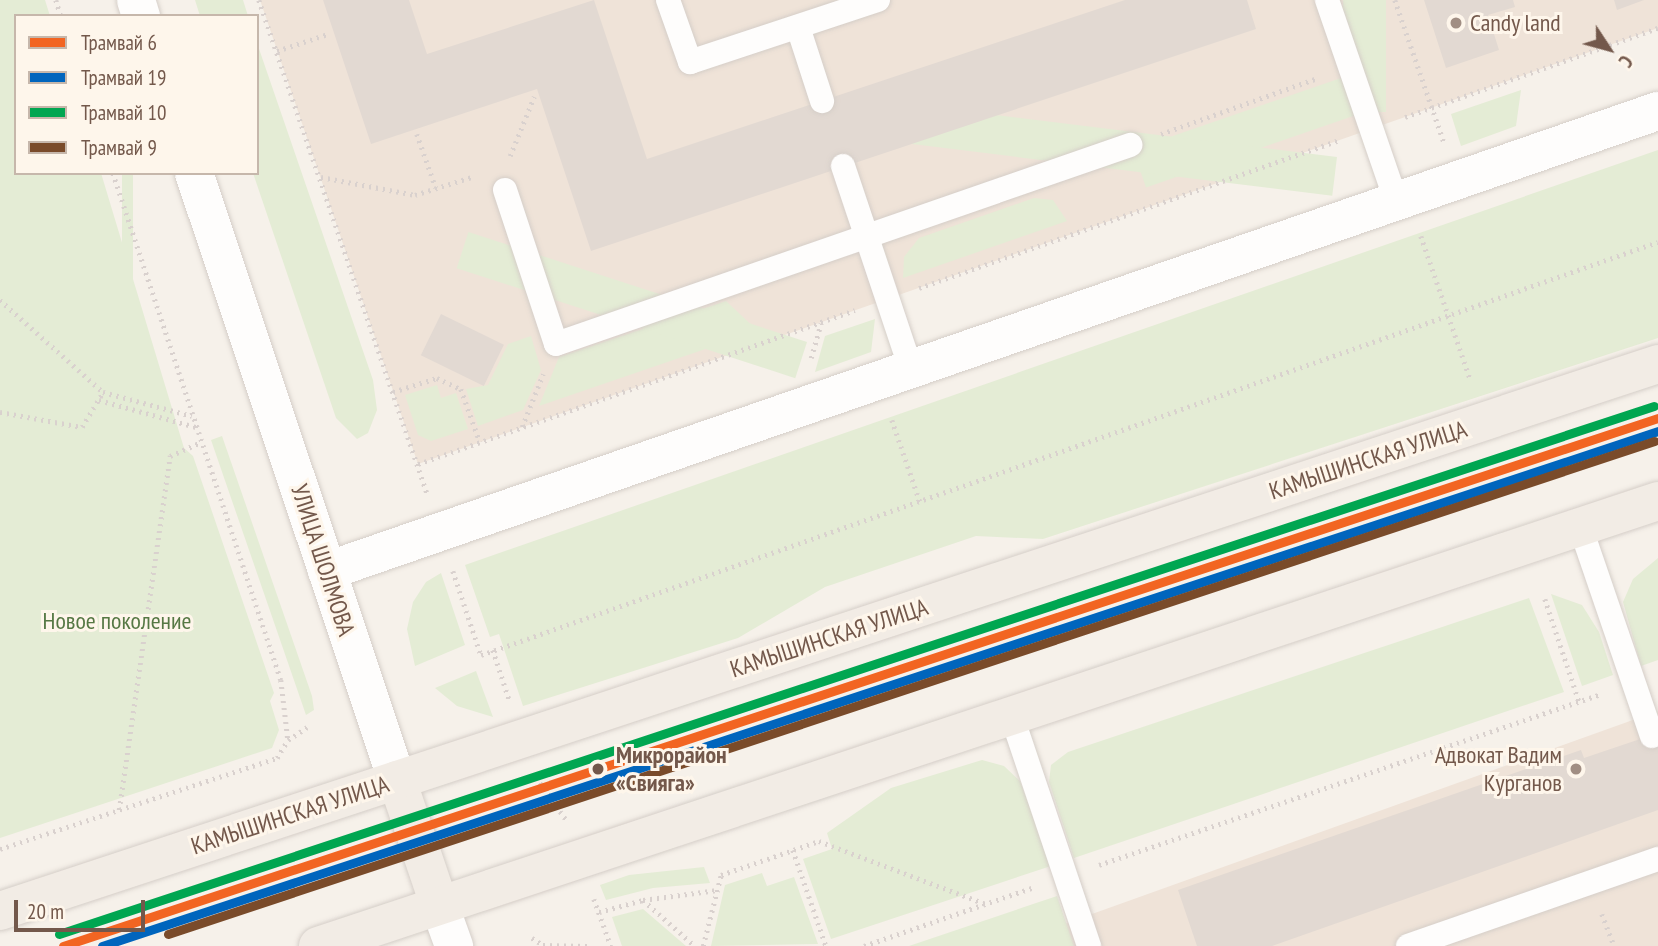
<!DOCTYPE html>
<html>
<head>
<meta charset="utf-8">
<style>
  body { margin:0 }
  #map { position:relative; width:1658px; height:946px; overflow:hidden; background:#f6f1ea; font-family:"PT Sans Narrow",sans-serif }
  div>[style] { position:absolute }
  .residential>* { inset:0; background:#efe3d8 }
  .green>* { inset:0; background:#e4ecd5; transform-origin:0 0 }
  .building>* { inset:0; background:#e2d9d2; transform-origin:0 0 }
  .path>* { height:4.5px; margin-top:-2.25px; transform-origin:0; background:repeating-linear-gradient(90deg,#d9d1ce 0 2px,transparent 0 7px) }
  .roads { filter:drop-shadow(0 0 2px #d5cec8) drop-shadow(0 0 2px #d5cec8) }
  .service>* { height:24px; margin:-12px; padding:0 12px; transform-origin:12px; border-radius:12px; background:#fefdfc }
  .minor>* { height:38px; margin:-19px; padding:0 19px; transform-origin:19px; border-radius:19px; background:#fefdfc }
  .tertiary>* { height:38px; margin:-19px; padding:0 19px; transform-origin:19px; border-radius:19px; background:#fefdfc }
  .primary>* { height:38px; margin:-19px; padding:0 19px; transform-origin:19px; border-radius:19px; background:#f2ece5 }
  .tram-1>* { height:9px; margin:-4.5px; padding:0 4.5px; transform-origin:4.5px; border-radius:4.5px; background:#f26522 }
  .tram-2>* { height:9px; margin:-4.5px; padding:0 4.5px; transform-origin:4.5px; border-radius:4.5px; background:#0065bd }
  .tram-3>* { height:9px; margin:-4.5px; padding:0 4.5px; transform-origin:4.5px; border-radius:4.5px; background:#00a651 }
  .tram-4>* { height:9px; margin:-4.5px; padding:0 4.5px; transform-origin:4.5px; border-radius:4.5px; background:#7a4b2a }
  .dots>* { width:19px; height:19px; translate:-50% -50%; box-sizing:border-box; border:4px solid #fef6eb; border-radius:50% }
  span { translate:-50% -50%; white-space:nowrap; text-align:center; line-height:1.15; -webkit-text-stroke:6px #fef6eb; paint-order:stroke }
  .poi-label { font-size:24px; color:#73584b }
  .left { translate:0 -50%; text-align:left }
  .right { translate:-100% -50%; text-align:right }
  .street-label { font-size:24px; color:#73584b }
  .park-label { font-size:24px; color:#567844 }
  .stop-label { font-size:24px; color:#73584b; font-weight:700 }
  .legend { position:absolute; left:14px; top:14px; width:245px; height:161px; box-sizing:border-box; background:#fef6eb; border:2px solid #c6b7ab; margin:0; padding:9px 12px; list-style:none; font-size:21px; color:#73584b }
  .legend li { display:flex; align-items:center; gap:14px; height:35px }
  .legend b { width:35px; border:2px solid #c6b7ab }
  .north { position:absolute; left:1574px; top:14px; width:70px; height:70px; -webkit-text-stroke:5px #fef6eb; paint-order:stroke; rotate:126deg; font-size:19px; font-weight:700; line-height:28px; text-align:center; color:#73584b }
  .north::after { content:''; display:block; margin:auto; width:24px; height:32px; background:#73584b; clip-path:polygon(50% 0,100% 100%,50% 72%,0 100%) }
  .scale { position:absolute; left:14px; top:900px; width:131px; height:32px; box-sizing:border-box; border:4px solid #73584b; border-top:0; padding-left:9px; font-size:21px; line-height:24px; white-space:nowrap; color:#73584b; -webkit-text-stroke:5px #fef6eb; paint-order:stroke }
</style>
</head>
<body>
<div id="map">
  <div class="residential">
    <i style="clip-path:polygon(260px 0,1658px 0,1658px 28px,418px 464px)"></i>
    <i style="clip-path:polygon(1658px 711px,1658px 946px,1003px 946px)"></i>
  </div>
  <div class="green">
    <i style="clip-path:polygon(0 0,45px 0,50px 16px,16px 16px,16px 173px,101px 173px,184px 448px,193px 456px,274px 693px,270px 701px,279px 730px,272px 748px,0 838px)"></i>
    <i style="clip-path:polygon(195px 0,243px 0,248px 16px,200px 16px)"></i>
    <i style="left:1343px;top:0;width:43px;height:112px"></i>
    <i style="clip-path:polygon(257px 43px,373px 380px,377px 410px,368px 433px,357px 439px,336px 418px,253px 173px)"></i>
    <i style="left:1341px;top:78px;width:40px;height:220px;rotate:71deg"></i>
    <i style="clip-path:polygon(1521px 90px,1516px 126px,1461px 146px,1451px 114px)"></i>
    <i style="clip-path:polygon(1658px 150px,1658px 338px,1043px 539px,976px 536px,825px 587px,738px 638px,523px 706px,499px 634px,490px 637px,465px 565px)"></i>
    <i style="left:1337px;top:157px;width:39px;height:452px;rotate:97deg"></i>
    <i style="left:122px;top:173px;width:11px;height:217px"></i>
    <i style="clip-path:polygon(1034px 198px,1053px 200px,1067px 221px,903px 278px,904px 257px,919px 238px)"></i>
    <i style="clip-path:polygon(726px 301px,758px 331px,539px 406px,559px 357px)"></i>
    <i style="clip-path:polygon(875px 319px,871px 352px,815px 372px,825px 336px)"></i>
    <i style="clip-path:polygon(531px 336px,541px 370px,523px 410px,478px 426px,466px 389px,488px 385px,508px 344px)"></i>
    <i style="left:807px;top:342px;width:38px;height:356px;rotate:108deg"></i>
    <i style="clip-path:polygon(437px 385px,441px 398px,456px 393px,468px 429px,431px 441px,418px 435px,405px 395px)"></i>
    <i style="clip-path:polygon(222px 436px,312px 696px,314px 710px,306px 715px,211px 440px)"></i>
    <i style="clip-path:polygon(1658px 558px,1658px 660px,1641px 666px,1623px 602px,1633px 579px)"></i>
    <i style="clip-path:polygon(441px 573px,465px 645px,415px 666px,407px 629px,413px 602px,426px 582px)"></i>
    <i style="clip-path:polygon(1551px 594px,1582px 605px,1599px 632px,1613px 675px,1582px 686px)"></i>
    <i style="clip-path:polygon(1529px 598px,1564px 692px,1074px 858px,1049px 782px,1051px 765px,1068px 752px)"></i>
    <i style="clip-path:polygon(476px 671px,493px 717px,457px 706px,435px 688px)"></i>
    <i style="clip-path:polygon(982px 760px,1004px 766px,1020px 781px,1051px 866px,831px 939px,803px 859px,832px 849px,827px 833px,891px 788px)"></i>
    <i style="clip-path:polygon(704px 867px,710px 883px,653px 888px,606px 900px,600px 885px,629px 875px)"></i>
    <i style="clip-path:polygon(762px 873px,767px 886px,794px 877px,818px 944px,711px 946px,725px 885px)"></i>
    <i style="clip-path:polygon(1057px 896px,1074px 946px,909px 946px)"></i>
    <i style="clip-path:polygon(643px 909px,686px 946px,622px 946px,612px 917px)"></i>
  </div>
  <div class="building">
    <i style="clip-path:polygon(323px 0,409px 0,427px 54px,594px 0,647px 159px,1125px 0,1247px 0,1256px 29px,591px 251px,537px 89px,371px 144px)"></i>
    <i style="clip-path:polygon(1424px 0,1513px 0,1515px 7px,1488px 15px,1499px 50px,1446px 68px)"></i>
    <i style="clip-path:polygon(1614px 0,1644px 0,1617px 10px)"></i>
    <i style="left:441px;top:314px;width:70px;height:46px;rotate:26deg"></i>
    <i style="clip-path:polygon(1658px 733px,1658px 810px,1272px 946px,1197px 946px,1178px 890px,1581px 750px,1584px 758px)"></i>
  </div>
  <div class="path">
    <i style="left:56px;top:0;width:17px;rotate:73deg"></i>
    <i style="left:259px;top:0;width:521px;rotate:71.18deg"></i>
    <i style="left:1395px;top:0;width:150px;rotate:71deg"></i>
    <i style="left:277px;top:51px;width:54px;rotate:-18.4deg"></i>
    <i style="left:1405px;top:117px;width:268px;rotate:-19.4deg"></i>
    <i style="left:417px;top:134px;width:57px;rotate:70.6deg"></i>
    <i style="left:1161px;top:134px;width:166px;rotate:-19.7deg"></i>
    <i style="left:510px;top:156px;width:64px;rotate:-67.9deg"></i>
    <i style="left:113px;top:173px;width:534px;rotate:71.67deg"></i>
    <i style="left:281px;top:680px;width:60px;rotate:83.3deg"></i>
    <i style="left:321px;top:177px;width:96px;rotate:10.8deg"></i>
    <i style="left:415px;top:195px;width:60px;rotate:-17.5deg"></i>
    <i style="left:1421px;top:236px;width:153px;rotate:71deg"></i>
    <i style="left:919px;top:288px;width:446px;rotate:-19.4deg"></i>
    <i style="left:0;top:300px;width:138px;rotate:41.8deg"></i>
    <i style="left:103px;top:392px;width:92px;rotate:15.1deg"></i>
    <i style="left:811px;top:358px;width:36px;rotate:-74deg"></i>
    <i style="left:393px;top:392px;width:46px;rotate:-17.7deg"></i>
    <i style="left:437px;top:378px;width:26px;rotate:25deg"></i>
    <i style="left:461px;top:389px;width:56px;rotate:70.3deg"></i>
    <i style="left:99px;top:400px;width:101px;rotate:15.6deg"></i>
    <i style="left:0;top:412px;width:83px;rotate:10.4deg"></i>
    <i style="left:82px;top:427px;width:41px;rotate:-59deg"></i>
    <i style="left:892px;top:420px;width:87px;rotate:71.1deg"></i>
    <i style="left:522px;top:427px;width:57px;rotate:-68.4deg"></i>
    <i style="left:418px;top:464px;width:463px;rotate:-19.4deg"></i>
    <i style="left:453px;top:571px;width:89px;rotate:71.6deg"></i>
    <i style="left:481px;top:655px;width:1247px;rotate:-19.34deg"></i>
    <i style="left:1545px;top:599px;width:108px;rotate:71.6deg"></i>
    <i style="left:493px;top:650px;width:52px;rotate:71.9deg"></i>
    <i style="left:536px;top:777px;width:54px;rotate:54.8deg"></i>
    <i style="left:119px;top:810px;width:358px;rotate:-81.8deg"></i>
    <i style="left:170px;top:456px;width:34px;rotate:-24deg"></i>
    <i style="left:0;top:849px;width:292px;rotate:-18.2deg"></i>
    <i style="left:277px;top:758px;width:21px;rotate:-59deg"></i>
    <i style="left:288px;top:740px;width:23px;rotate:-34deg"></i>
    <i style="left:793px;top:850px;width:102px;rotate:71deg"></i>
    <i style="left:1099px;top:865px;width:530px;rotate:-18.81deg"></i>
    <i style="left:594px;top:899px;width:50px;rotate:70.1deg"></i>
    <i style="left:643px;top:900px;width:75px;rotate:-7.7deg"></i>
    <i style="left:599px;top:912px;width:46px;rotate:-15.3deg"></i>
    <i style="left:643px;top:900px;width:69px;rotate:41.5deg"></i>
    <i style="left:1602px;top:914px;width:34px;rotate:69deg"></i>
    <i style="left:532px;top:938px;width:13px;rotate:32deg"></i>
    <i style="left:543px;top:945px;width:44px;rotate:1.3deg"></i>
    <i style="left:703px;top:946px;width:73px;rotate:-75.8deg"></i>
    <i style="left:721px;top:875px;width:104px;rotate:-19.1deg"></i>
    <i style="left:819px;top:841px;width:178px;rotate:20.7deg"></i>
    <i style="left:864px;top:946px;width:180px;rotate:-19.1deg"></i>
  </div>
  <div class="roads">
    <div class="service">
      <i style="left:668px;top:0;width:66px;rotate:70.5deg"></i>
      <i style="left:690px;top:62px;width:198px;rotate:-18.3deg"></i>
      <i style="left:1327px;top:0;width:215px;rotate:71deg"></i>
      <i style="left:798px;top:27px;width:78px;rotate:72deg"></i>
      <i style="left:843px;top:166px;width:217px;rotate:71.5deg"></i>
      <i style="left:505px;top:190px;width:162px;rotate:71.7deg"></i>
      <i style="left:556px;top:344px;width:608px;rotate:-19.12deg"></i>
      <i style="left:1580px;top:526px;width:222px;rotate:71.1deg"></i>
      <i style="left:1011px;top:714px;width:245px;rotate:71.4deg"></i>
      <i style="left:1408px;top:946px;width:265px;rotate:-19.2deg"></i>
    </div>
    <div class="minor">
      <i style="left:327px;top:571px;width:1408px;rotate:-19.07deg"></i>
    </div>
    <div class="tertiary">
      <i style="left:136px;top:0;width:17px;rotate:73deg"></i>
      <i style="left:194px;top:173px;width:640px;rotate:71.51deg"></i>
      <i style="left:439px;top:904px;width:45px;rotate:70.3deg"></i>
    </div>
    <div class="primary">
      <i style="left:397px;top:780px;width:131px;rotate:71.3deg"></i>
      <i style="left:0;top:911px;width:1746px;rotate:-18.26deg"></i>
      <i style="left:318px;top:946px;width:1412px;rotate:-18.37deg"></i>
    </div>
  </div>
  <div class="tram-1">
    <i style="left:63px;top:946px;width:1680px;rotate:-18.32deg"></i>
  </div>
  <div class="tram-2">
    <i style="left:102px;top:946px;width:1639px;rotate:-18.31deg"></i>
  </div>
  <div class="tram-3">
    <i style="left:59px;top:934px;width:1680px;rotate:-18.32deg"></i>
  </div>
  <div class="tram-4">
    <i style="left:168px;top:934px;width:1566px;rotate:-18.35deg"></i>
  </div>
  <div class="dots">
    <i style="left:1456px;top:23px;background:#a18e83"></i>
    <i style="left:598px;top:769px;background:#73584b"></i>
    <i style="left:1576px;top:769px;background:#a18e83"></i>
  </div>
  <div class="poi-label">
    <span class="left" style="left:1470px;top:23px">Candy land</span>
    <span class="right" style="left:1562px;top:769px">Адвокат Вадим<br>Курганов</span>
  </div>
  <div class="street-label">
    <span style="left:1368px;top:460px;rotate:-18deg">КАМЫШИНСКАЯ УЛИЦА</span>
    <span style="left:323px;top:560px;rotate:72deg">УЛИЦА ШОЛМОВА</span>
    <span style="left:829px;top:638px;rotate:-18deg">КАМЫШИНСКАЯ УЛИЦА</span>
    <span style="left:290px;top:815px;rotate:-18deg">КАМЫШИНСКАЯ УЛИЦА</span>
  </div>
  <div class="park-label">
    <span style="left:117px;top:621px">Новое поколение</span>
  </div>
  <div class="stop-label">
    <span class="left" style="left:616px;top:769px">Микрорайон<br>«Свияга»</span>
  </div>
  <ul class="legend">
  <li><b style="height:9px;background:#f26522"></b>Трамвай 6</li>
  <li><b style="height:9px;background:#0065bd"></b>Трамвай 19</li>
  <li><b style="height:9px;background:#00a651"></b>Трамвай 10</li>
  <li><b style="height:9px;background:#7a4b2a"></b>Трамвай 9</li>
  </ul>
  <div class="north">С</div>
  <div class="scale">20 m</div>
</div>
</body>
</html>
